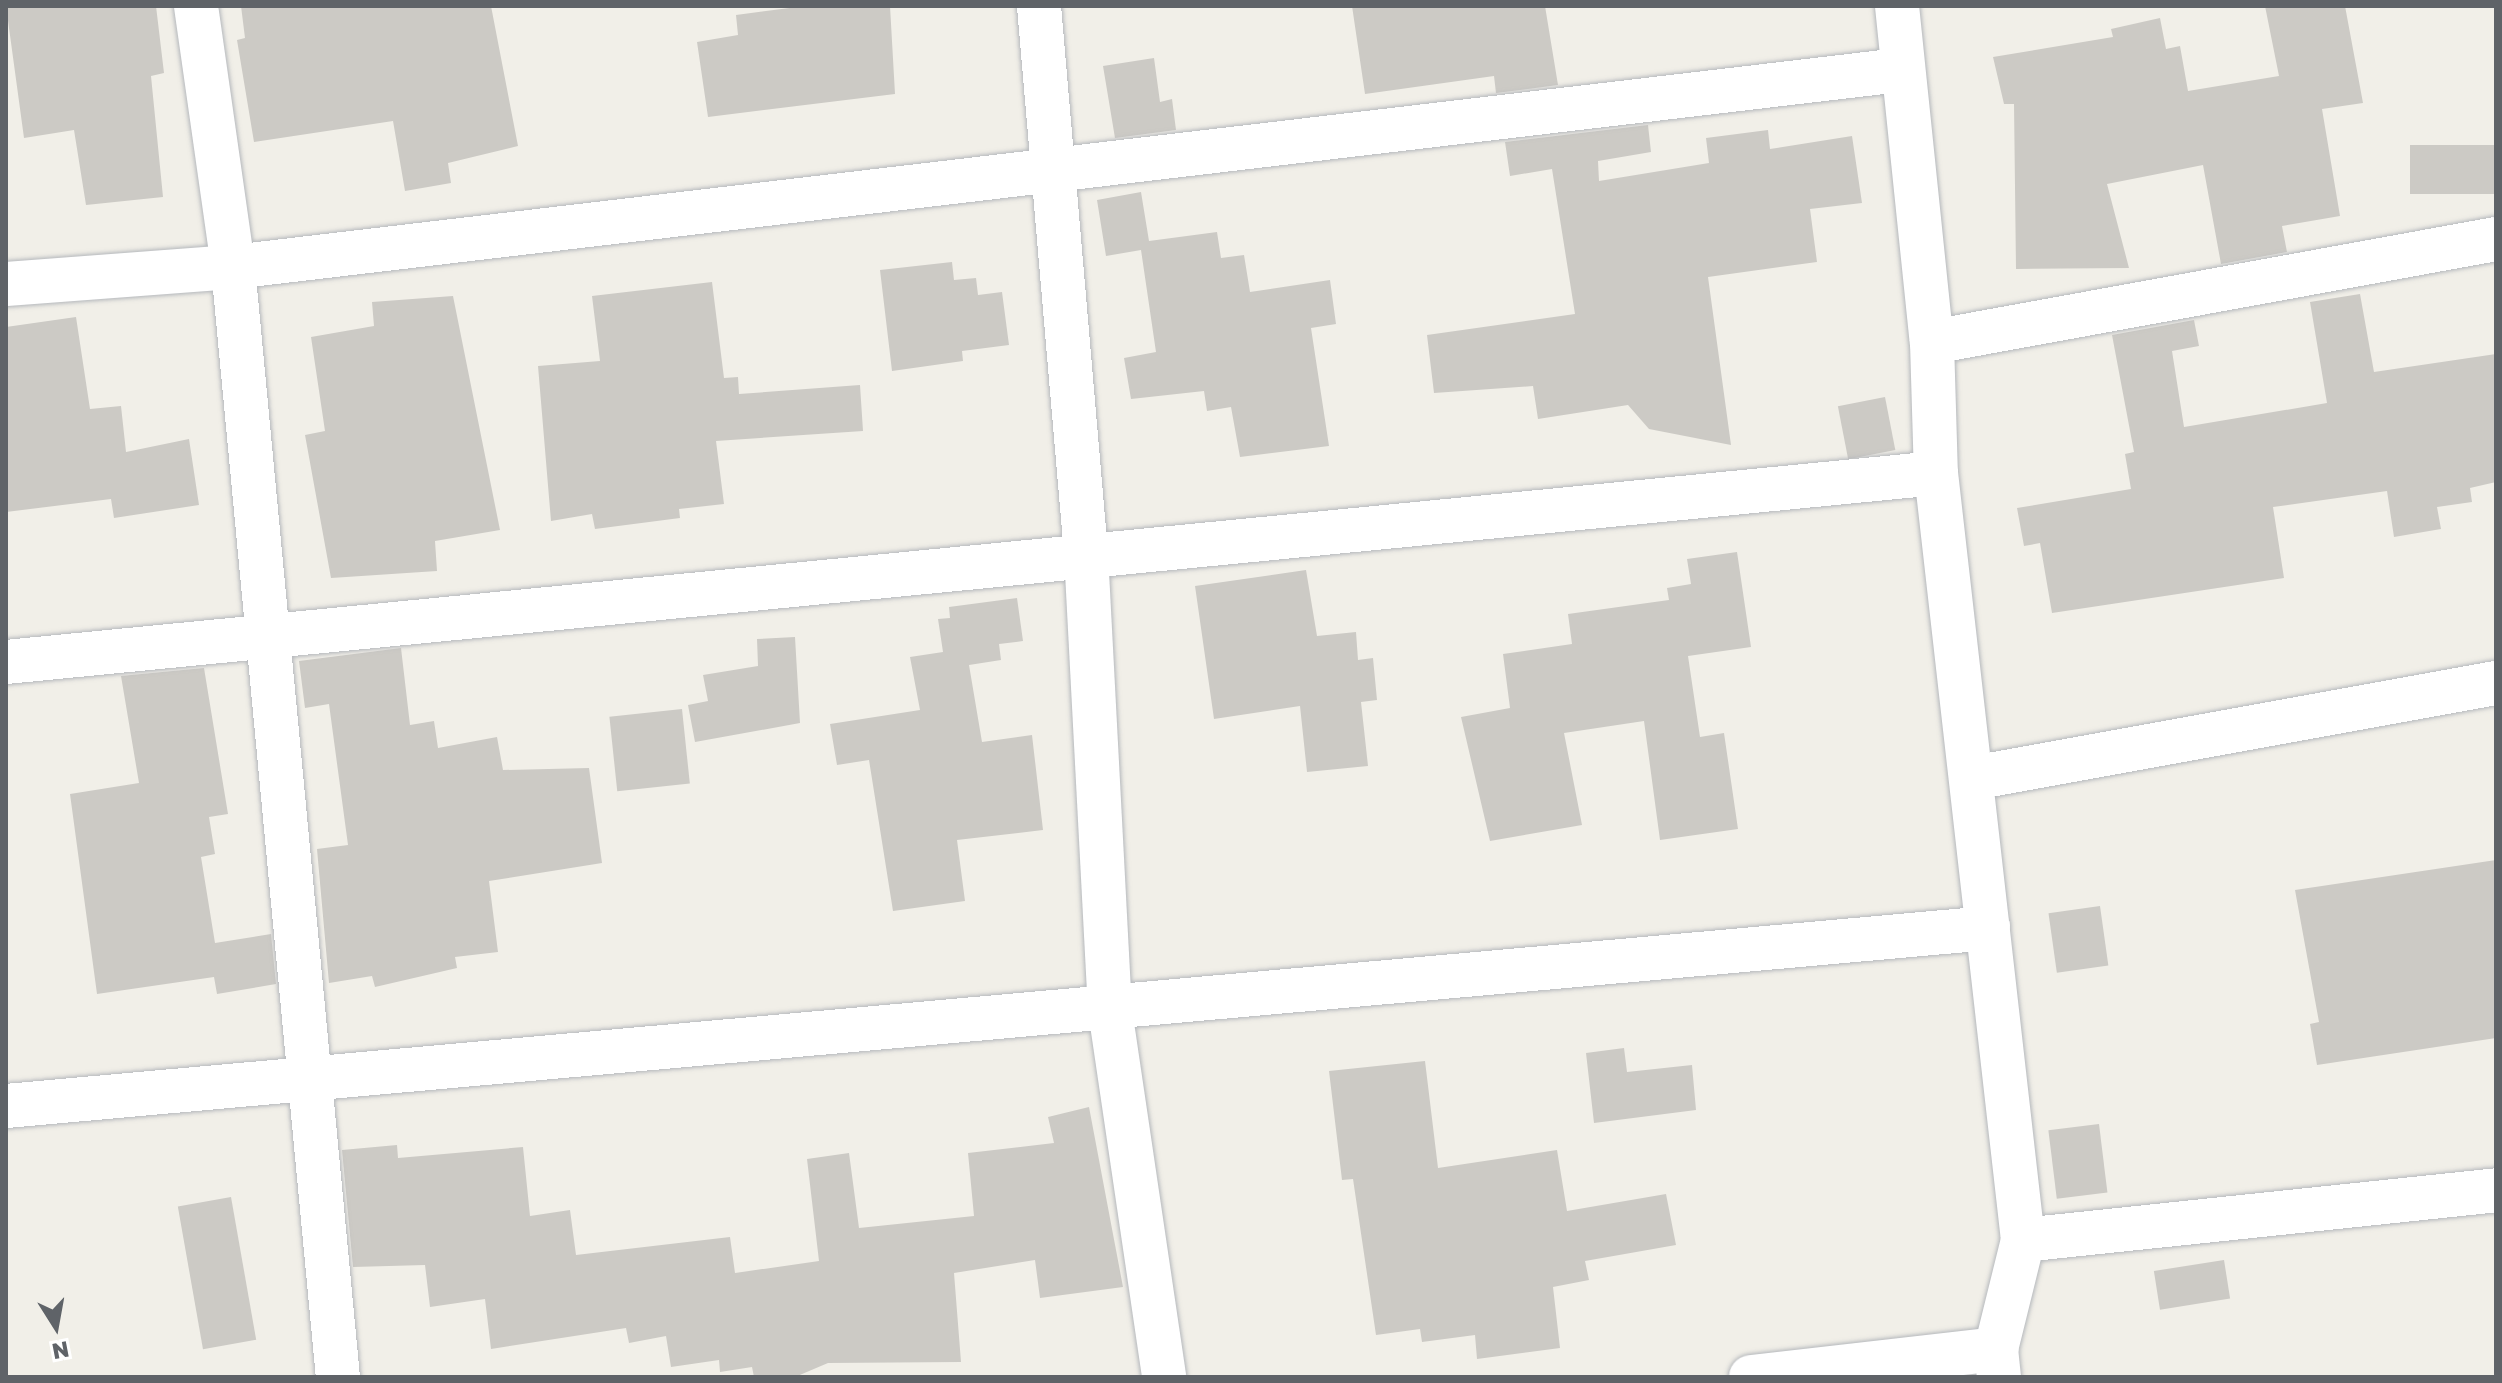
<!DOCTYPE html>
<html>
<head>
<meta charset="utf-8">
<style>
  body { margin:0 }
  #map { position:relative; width:2502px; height:1383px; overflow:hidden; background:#f1efe8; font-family:"Golos Text",sans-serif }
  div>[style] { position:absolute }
  .building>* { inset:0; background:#cccac5; transform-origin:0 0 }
  .roads { filter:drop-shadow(0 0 2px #b5b8bc) drop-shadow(0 0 2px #b5b8bc) }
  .minor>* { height:44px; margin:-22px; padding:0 22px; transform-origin:22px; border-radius:22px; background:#fff }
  span { translate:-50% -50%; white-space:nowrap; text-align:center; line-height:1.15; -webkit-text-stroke:6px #fff; paint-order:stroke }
  .frame { position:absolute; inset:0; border:8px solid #5f6368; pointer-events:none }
  .north { position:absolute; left:16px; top:1287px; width:80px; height:80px; -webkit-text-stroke:6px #fff; paint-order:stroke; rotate:169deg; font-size:22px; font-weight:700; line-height:32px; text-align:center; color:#5f6368 }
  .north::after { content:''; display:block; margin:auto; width:28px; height:36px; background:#5f6368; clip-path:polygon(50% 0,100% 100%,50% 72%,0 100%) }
</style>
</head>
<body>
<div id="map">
  <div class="building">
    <i style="clip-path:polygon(6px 6px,156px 6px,164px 73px,151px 76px,163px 197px,86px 205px,74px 130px,24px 138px)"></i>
    <i style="clip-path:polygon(241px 6px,491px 6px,518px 146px,448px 163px,451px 183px,405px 191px,393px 121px,254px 142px,237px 40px,245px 38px)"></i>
    <i style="clip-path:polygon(805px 6px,890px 6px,895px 94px,708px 117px,697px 42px,738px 35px,736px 15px)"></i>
    <i style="clip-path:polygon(1352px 6px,1545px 6px,1558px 85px,1496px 93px,1494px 76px,1365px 94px)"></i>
    <i style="clip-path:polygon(2265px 6px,2345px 6px,2363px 103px,2322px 109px,2340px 216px,2282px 226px,2287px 252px,2221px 264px,2203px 165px,2107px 184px,2129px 268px,2016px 269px,2014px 104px,2004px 104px,1993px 57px,2113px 37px,2111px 29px,2160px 18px,2166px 49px,2180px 46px,2188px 91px,2279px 76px)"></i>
    <i style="clip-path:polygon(1154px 58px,1160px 102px,1172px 99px,1176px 130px,1115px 138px,1103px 66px)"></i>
    <i style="clip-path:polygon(1648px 125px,1651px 152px,1598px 161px,1599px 181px,1709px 163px,1706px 138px,1768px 130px,1770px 149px,1852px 136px,1862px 203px,1810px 209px,1817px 262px,1708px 277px,1731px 445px,1649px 429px,1628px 405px,1538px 419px,1533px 386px,1434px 393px,1427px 335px,1575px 314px,1552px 169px,1510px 176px,1505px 142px)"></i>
    <i style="left:2496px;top:145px;width:49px;height:86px;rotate:90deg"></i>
    <i style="clip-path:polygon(1141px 192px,1149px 241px,1217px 232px,1221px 258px,1244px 255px,1250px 292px,1330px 280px,1336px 324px,1311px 328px,1329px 446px,1240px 457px,1231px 407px,1207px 411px,1204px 391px,1131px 399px,1124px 358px,1156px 352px,1141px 250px,1106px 256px,1097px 200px)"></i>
    <i style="clip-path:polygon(952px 262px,954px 280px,976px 278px,978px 295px,1002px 292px,1009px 345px,962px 351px,963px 361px,892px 371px,880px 270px)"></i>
    <i style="clip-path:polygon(712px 282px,724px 378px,738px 377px,739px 394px,860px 385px,863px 431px,716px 441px,724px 504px,679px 509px,680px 518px,595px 529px,592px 514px,551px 521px,538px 366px,600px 361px,592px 296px)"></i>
    <i style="clip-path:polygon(2360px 294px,2374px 372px,2496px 354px,2496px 482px,2470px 488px,2472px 502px,2437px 507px,2441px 529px,2394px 537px,2387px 491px,2273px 507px,2284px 578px,2052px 613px,2040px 543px,2024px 546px,2017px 508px,2131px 489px,2125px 454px,2134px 452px,2112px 335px,2194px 320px,2199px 346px,2172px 351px,2184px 427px,2327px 403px,2310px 302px)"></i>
    <i style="clip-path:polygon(453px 296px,500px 530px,435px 541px,437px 571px,331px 578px,305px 435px,325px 431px,311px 337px,374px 326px,372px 302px)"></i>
    <i style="clip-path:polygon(76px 317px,90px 409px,121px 406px,126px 452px,189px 439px,199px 505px,114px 518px,111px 499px,6px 512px,6px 327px)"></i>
    <i style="left:1885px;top:397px;width:54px;height:48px;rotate:79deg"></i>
    <i style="clip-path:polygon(1737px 552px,1751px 647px,1688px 656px,1700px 737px,1724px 733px,1738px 829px,1660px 840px,1644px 721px,1564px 733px,1582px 825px,1490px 841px,1461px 717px,1510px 708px,1503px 654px,1572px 644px,1568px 614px,1669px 600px,1667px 588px,1691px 584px,1687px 559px)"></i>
    <i style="clip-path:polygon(1306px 570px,1317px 636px,1356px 632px,1358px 660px,1373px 658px,1377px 700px,1361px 702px,1368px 766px,1307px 772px,1300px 706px,1214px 719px,1195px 586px)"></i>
    <i style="clip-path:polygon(1017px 598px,1023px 641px,999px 644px,1001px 660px,969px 665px,982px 742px,1032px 735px,1043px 830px,957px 840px,965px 901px,893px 911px,869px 760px,837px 765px,830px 724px,920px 710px,910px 657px,943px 652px,938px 619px,950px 618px,949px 607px)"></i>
    <i style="clip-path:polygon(795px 637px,800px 723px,695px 742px,688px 705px,708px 701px,703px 675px,758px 666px,757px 639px)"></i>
    <i style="clip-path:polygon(401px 648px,410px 725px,434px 721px,438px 748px,497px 737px,503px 770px,589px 768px,602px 863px,489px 881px,498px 952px,455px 957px,457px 968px,375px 987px,372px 976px,329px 983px,317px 849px,348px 845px,329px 704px,305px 708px,299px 661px)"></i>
    <i style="clip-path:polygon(204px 668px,228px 814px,209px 817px,215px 854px,201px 857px,215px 943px,271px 934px,276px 984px,217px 994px,214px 977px,97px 994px,70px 794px,139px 783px,121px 676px)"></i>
    <i style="left:682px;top:709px;width:75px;height:73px;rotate:84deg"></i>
    <i style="clip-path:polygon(2496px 860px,2496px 1038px,2317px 1065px,2310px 1024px,2319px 1022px,2295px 890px)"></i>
    <i style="left:2100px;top:906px;width:60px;height:52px;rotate:82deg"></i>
    <i style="clip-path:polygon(1624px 1048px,1627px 1072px,1692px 1065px,1696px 1110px,1594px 1123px,1586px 1053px)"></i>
    <i style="clip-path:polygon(1425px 1061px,1438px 1168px,1557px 1150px,1567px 1211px,1666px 1194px,1676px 1245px,1585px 1261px,1589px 1280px,1553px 1287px,1560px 1348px,1477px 1359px,1475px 1335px,1422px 1342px,1420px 1329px,1376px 1335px,1353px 1179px,1342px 1180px,1329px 1071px)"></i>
    <i style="clip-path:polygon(1089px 1107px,1123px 1287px,1040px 1298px,1035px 1260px,954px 1273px,961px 1362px,828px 1363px,795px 1377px,754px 1377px,752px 1367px,720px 1372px,719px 1360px,671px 1367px,666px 1336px,629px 1343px,626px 1328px,491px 1349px,485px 1299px,430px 1307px,425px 1265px,353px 1267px,342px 1150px,397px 1145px,398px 1158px,523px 1147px,530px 1216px,570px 1210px,576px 1255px,730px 1237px,735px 1273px,819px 1261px,807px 1159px,849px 1153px,859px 1228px,974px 1216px,968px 1153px,1054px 1143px,1048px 1117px)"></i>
    <i style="left:2099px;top:1124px;width:69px;height:51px;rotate:83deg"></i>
    <i style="left:231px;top:1197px;width:145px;height:54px;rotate:80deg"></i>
    <i style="left:2224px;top:1260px;width:39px;height:71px;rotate:81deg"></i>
  </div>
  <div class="roads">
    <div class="minor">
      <i style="left:196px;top:6px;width:264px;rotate:81.9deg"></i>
      <i style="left:233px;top:267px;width:1115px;rotate:84.6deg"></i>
      <i style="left:1039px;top:6px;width:549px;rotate:85.09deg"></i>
      <i style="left:1086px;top:553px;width:458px;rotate:87deg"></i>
      <i style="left:1110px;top:1010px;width:371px;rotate:81.6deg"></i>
      <i style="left:1897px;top:6px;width:338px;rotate:84.1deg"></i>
      <i style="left:1932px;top:342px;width:131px;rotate:88.3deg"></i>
      <i style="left:1936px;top:473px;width:772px;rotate:83.53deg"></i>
      <i style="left:2023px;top:1240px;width:112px;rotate:103.9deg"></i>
      <i style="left:1996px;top:1349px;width:28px;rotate:84deg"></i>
      <i style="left:6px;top:284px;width:228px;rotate:-4.3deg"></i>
      <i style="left:233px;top:267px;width:1680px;rotate:-6.74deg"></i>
      <i style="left:1932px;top:342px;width:573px;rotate:-10.35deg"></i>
      <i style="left:6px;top:662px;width:1939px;rotate:-5.59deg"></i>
      <i style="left:1973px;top:778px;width:532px;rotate:-10.3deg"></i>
      <i style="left:6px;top:1106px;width:1990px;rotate:-5.13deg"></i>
      <i style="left:2023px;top:1240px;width:476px;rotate:-6deg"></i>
      <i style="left:1751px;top:1377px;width:247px;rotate:-6.5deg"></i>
    </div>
  </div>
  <div class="frame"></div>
  <div class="north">N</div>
</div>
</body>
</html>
